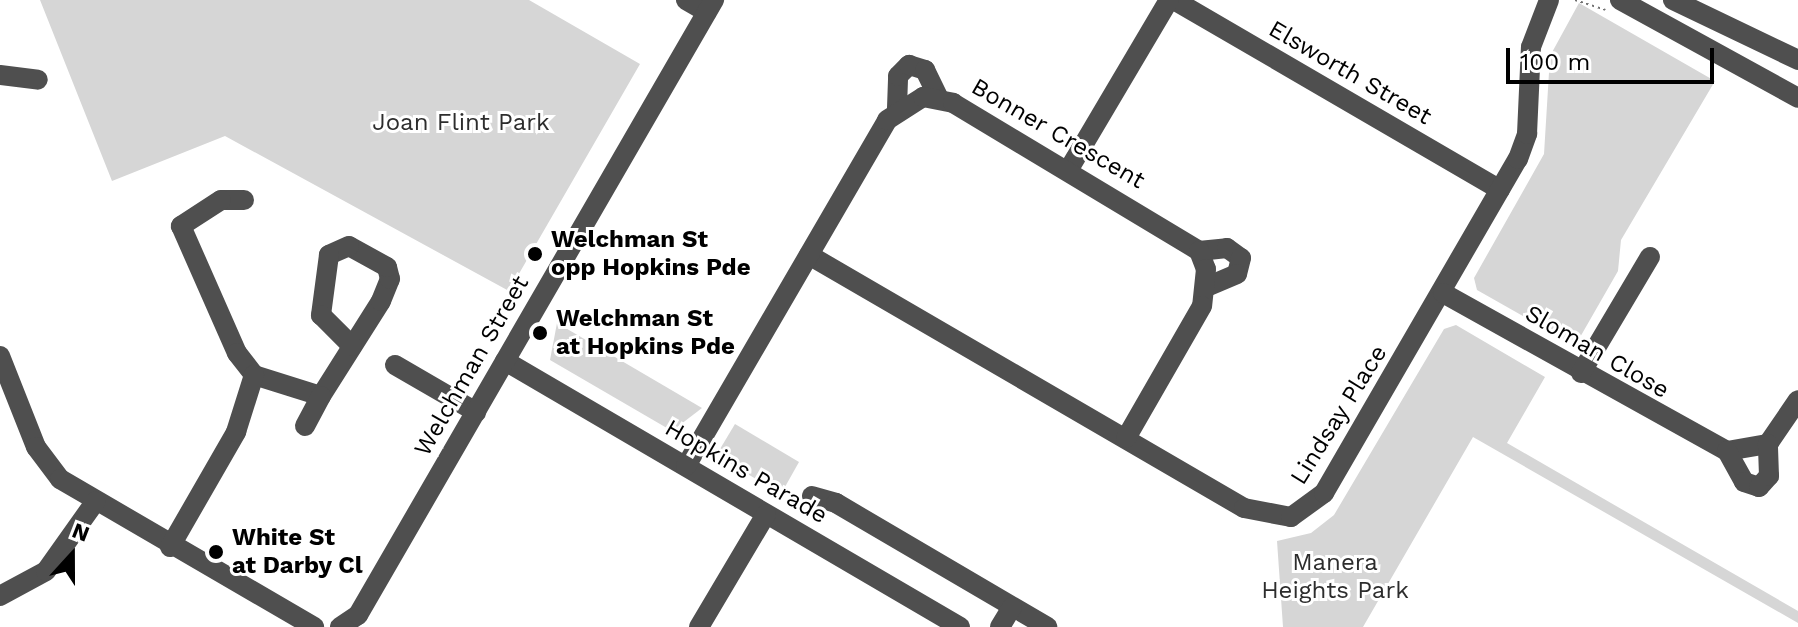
<!DOCTYPE html>
<html>
<head>
<meta charset="utf-8">
<style>
  body { margin:0 }
  #map { position:relative; width:1798px; height:627px; overflow:hidden; background:#fff; font-family:"Work Sans",sans-serif }
  div>[style] { position:absolute }
  .green>* { inset:0; background:#d6d6d6 }
  .path>* { height:2px; margin-top:-1px; transform-origin:0; background:repeating-linear-gradient(90deg,#717171 0 2px,transparent 0 6px) }
  .minor>* { height:20px; margin:-10px; padding:0 10px; transform-origin:10px; border-radius:10px; background:#4f4f4f }
  .dots>* { width:22px; height:22px; translate:-50% -50%; box-sizing:border-box; border:4px solid #fff; border-radius:50% }
  span { translate:-50% -50%; white-space:nowrap; text-align:center; line-height:1.15; -webkit-text-stroke:6px #fff; paint-order:stroke }
  .street-label { font-size:24px; color:#000 }
  .park-label { font-size:24px; color:#2d2d2d }
  .poi-label { font-size:24px; color:#000; font-weight:700 }
  .left { translate:0 -50%; text-align:left }
  .north { position:absolute; left:32px; top:515px; width:80px; height:80px; -webkit-text-stroke:6px #fff; paint-order:stroke; rotate:21deg; font-size:22px; font-weight:700; line-height:32px; text-align:center; color:#000 }
  .north::after { content:''; display:block; margin:auto; width:28px; height:36px; background:#000; clip-path:polygon(50% 0,100% 100%,50% 72%,0 100%) }
  .scale { position:absolute; left:1506px; top:48px; width:208px; height:36px; box-sizing:border-box; border:4px solid #000; border-top:0; padding-left:10px; font-size:24px; line-height:28px; white-space:nowrap; color:#000; -webkit-text-stroke:6px #fff; paint-order:stroke }
</style>
</head>
<body>
<div id="map">
  <div class="green">
    <i style="clip-path:polygon(40px 0,529px 0,640px 64px,509px 291px,225px 136px,112px 181px)"></i>
    <i style="clip-path:polygon(1579px 3px,1715px 81px,1621px 240px,1618px 271px,1579px 339px,1567px 341px,1477px 290px,1474px 278px,1544px 154px,1550px 56px)"></i>
    <i style="clip-path:polygon(557px 323px,702px 408px,672px 431px,550px 360px)"></i>
    <i style="clip-path:polygon(1456px 325px,1545px 377px,1507px 443px,1798px 611px,1798px 623px,1473px 437px,1363px 627px,1283px 627px,1277px 541px,1311px 533px,1334px 515px,1444px 329px)"></i>
    <i style="clip-path:polygon(735px 424px,799px 462px,781px 494px,724px 460px,720px 449px)"></i>
  </div>
  <div class="path">
    <i style="left:1575px;top:0;width:32px;rotate:18deg"></i>
  </div>
  <div class="minor">
    <i style="left:686px;top:0;width:24px;rotate:30deg"></i>
    <i style="left:1174px;top:0;width:377px;rotate:30.2deg"></i>
    <i style="left:1620px;top:0;width:203px;rotate:28.8deg"></i>
    <i style="left:1673px;top:0;width:139px;rotate:25.6deg"></i>
    <i style="left:0;top:75px;width:38px;rotate:7deg"></i>
    <i style="left:897px;top:108px;width:32px;rotate:-88deg"></i>
    <i style="left:898px;top:76px;width:16px;rotate:-45deg"></i>
    <i style="left:909px;top:65px;width:17px;rotate:17deg"></i>
    <i style="left:925px;top:70px;width:30px;rotate:64deg"></i>
    <i style="left:1069px;top:169px;width:196px;rotate:-59.4deg"></i>
    <i style="left:244px;top:200px;width:23px;rotate:180deg"></i>
    <i style="left:221px;top:200px;width:48px;rotate:147deg"></i>
    <i style="left:181px;top:226px;width:139px;rotate:66.2deg"></i>
    <i style="left:237px;top:353px;width:28px;rotate:52deg"></i>
    <i style="left:254px;top:375px;width:70px;rotate:17.4deg"></i>
    <i style="left:321px;top:396px;width:112px;rotate:-57.7deg"></i>
    <i style="left:381px;top:301px;width:24px;rotate:-68deg"></i>
    <i style="left:390px;top:279px;width:12px;rotate:-104deg"></i>
    <i style="left:387px;top:267px;width:43px;rotate:-151.1deg"></i>
    <i style="left:349px;top:246px;width:22px;rotate:156deg"></i>
    <i style="left:329px;top:255px;width:61px;rotate:97.6deg"></i>
    <i style="left:321px;top:315px;width:44px;rotate:45deg"></i>
    <i style="left:1199px;top:251px;width:28px;rotate:-6deg"></i>
    <i style="left:1227px;top:248px;width:17px;rotate:36deg"></i>
    <i style="left:1241px;top:258px;width:16px;rotate:104deg"></i>
    <i style="left:1237px;top:274px;width:34px;rotate:157deg"></i>
    <i style="left:809px;top:255px;width:503px;rotate:30.18deg"></i>
    <i style="left:1244px;top:508px;width:48px;rotate:10.8deg"></i>
    <i style="left:1291px;top:517px;width:41px;rotate:-36deg"></i>
    <i style="left:1324px;top:493px;width:386px;rotate:-59.9deg"></i>
    <i style="left:1518px;top:159px;width:27px;rotate:-70deg"></i>
    <i style="left:1527px;top:134px;width:87px;rotate:-87.4deg"></i>
    <i style="left:1531px;top:47px;width:50px;rotate:-69deg"></i>
    <i style="left:1443px;top:293px;width:325px;rotate:29.1deg"></i>
    <i style="left:1727px;top:451px;width:42px;rotate:-9.7deg"></i>
    <i style="left:1768px;top:444px;width:53px;rotate:-55.7deg"></i>
    <i style="left:0;top:356px;width:98px;rotate:68.4deg"></i>
    <i style="left:36px;top:447px;width:40px;rotate:53deg"></i>
    <i style="left:60px;top:479px;width:294px;rotate:30.2deg"></i>
    <i style="left:505px;top:361px;width:527px;rotate:30.31deg"></i>
    <i style="left:395px;top:365px;width:94px;rotate:30.1deg"></i>
    <i style="left:1581px;top:373px;width:135px;rotate:-59.3deg"></i>
    <i style="left:305px;top:426px;width:34px;rotate:-62deg"></i>
    <i style="left:1727px;top:451px;width:35px;rotate:61deg"></i>
    <i style="left:1744px;top:482px;width:16px;rotate:18deg"></i>
    <i style="left:1759px;top:487px;width:15px;rotate:-48deg"></i>
    <i style="left:1769px;top:476px;width:32px;rotate:-92deg"></i>
    <i style="left:686px;top:466px;width:400px;rotate:-59.8deg"></i>
    <i style="left:887px;top:120px;width:43px;rotate:-32.6deg"></i>
    <i style="left:923px;top:97px;width:31px;rotate:11deg"></i>
    <i style="left:953px;top:103px;width:287px;rotate:31deg"></i>
    <i style="left:1199px;top:251px;width:19px;rotate:69deg"></i>
    <i style="left:1206px;top:269px;width:37px;rotate:96deg"></i>
    <i style="left:1202px;top:306px;width:152px;rotate:119.9deg"></i>
    <i style="left:812px;top:496px;width:25px;rotate:16deg"></i>
    <i style="left:836px;top:503px;width:245px;rotate:30.4deg"></i>
    <i style="left:170px;top:547px;width:133px;rotate:-60.1deg"></i>
    <i style="left:236px;top:432px;width:60px;rotate:-72.5deg"></i>
    <i style="left:0;top:596px;width:52px;rotate:-28.5deg"></i>
    <i style="left:46px;top:571px;width:85px;rotate:-54.6deg"></i>
    <i style="left:340px;top:627px;width:22px;rotate:-34deg"></i>
    <i style="left:358px;top:615px;width:711px;rotate:-59.94deg"></i>
    <i style="left:699px;top:627px;width:131px;rotate:-59.3deg"></i>
    <i style="left:1000px;top:627px;width:23px;rotate:-59deg"></i>
  </div>
  <div class="dots">
    <i style="left:535px;top:254px;background:#000"></i>
    <i style="left:540px;top:333px;background:#000"></i>
    <i style="left:216px;top:552px;background:#000"></i>
  </div>
  <div class="street-label">
    <span style="left:1350px;top:73px;rotate:30deg">Elsworth Street</span>
    <span style="left:1058px;top:134px;rotate:30deg">Bonner Crescent</span>
    <span style="left:1597px;top:352px;rotate:30deg">Sloman Close</span>
    <span style="left:472px;top:366px;rotate:-60deg">Welchman Street</span>
    <span style="left:1339px;top:415px;rotate:-58deg">Lindsay Place</span>
    <span style="left:746px;top:472px;rotate:30deg">Hopkins Parade</span>
  </div>
  <div class="park-label">
    <span style="left:461px;top:123px">Joan Flint Park</span>
    <span style="left:1335px;top:577px">Manera<br>Heights Park</span>
  </div>
  <div class="poi-label">
    <span class="left" style="left:551px;top:254px">Welchman St<br>opp Hopkins Pde</span>
    <span class="left" style="left:556px;top:333px">Welchman St<br>at Hopkins Pde</span>
    <span class="left" style="left:232px;top:552px">White St<br>at Darby Cl</span>
  </div>
  <div class="north">N</div>
  <div class="scale">100 m</div>
</div>
</body>
</html>
